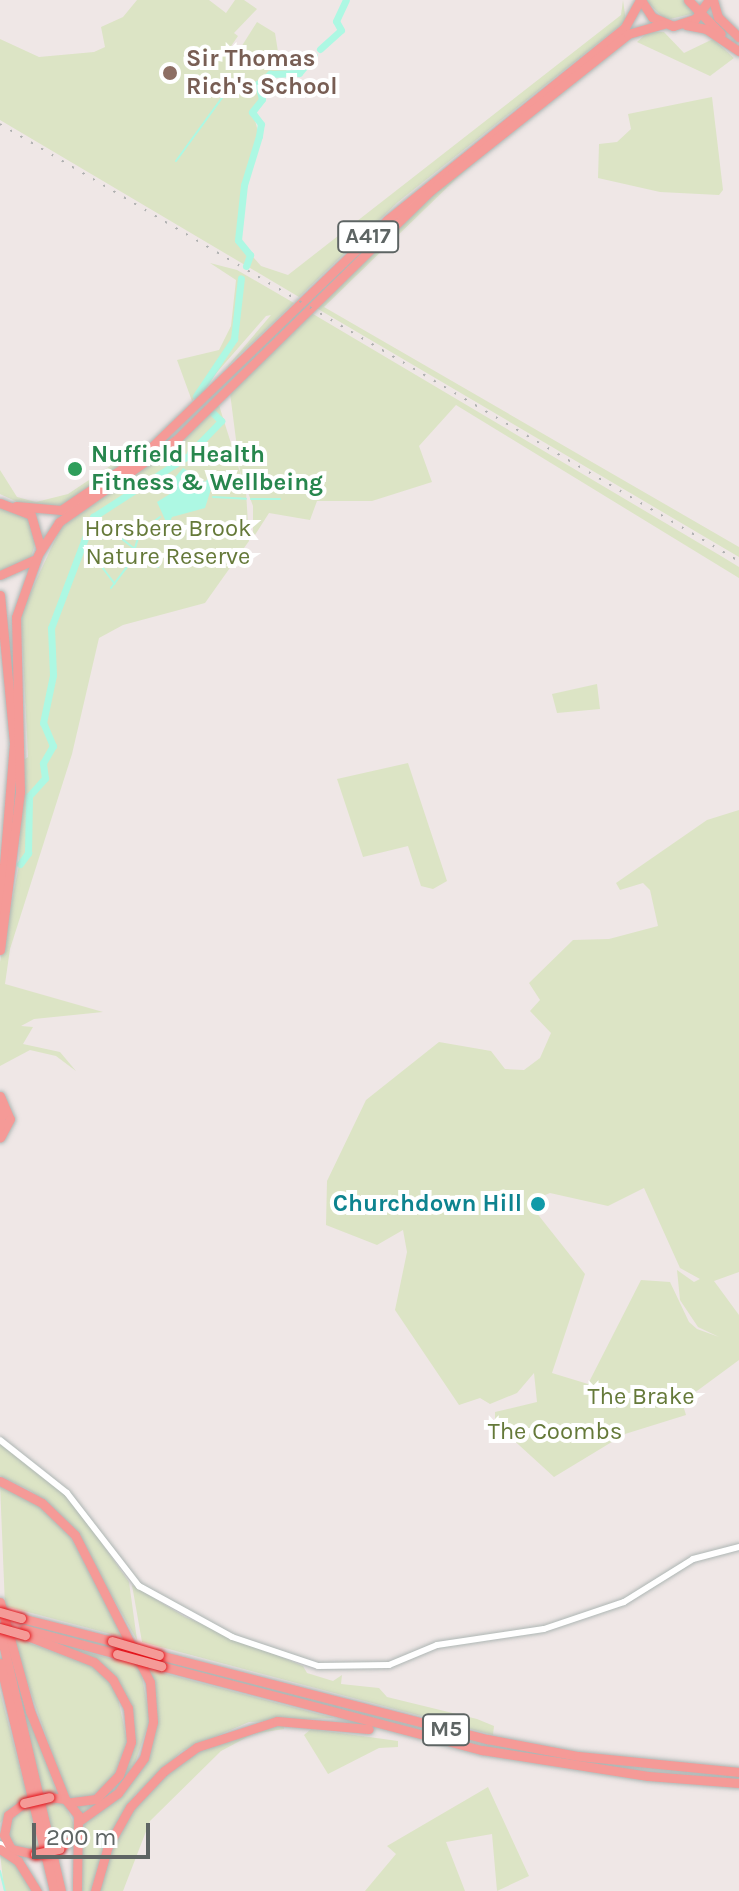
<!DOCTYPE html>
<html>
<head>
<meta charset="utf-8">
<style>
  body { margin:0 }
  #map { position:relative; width:739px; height:1891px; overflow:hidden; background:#efe7e6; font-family:Karla,sans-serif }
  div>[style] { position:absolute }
  .green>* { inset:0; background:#dce4c5 }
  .water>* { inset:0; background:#adf8e3 }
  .stream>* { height:2px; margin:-1px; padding:0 1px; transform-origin:1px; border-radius:1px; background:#adf8e3 }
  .river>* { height:7px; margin:-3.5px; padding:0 3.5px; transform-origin:3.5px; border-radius:3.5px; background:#adf8e3 }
  .roads { filter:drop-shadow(0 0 2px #aeb6b4) drop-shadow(0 0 2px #aeb6b4) }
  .secondary>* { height:6px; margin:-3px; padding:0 3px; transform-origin:3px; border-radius:3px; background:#fff }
  .highway>* { height:9px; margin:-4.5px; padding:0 4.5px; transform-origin:4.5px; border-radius:4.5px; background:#f59a97 }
  .rail>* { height:2px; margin-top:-1px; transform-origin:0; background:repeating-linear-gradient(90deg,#b0b1b1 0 2px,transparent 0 12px) }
  .bridges { filter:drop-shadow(0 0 2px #e31219) drop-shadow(0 0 2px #e31219) }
  .highway-bridge>* { height:9px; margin:-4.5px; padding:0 4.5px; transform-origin:4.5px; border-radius:4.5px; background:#f59a97 }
  .dots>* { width:22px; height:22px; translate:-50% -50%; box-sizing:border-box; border:4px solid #fff; border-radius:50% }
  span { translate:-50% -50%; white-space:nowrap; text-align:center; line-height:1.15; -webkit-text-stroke:8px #fff; paint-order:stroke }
  .shield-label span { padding:2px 6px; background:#fff; border:2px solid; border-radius:6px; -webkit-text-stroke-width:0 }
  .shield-label { font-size:22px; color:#5e6564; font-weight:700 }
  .education-label { font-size:24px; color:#785e54; font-weight:700 }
  .left { translate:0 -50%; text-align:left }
  .leisure-label { font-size:24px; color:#27864d; font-weight:700 }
  .park-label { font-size:24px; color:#657939 }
  .culture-label { font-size:24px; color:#0d838f; font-weight:700 }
  .right { translate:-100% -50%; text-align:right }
  .scale { position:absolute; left:32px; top:1823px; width:118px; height:36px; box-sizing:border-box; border:4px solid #5e6564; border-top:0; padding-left:10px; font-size:24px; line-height:28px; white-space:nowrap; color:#5e6564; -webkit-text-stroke:6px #fff; paint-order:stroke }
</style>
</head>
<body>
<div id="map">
  <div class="green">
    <i style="clip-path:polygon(137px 0,209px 0,226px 13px,235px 0,244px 0,257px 9px,234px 33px,238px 36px,225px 55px,233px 60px,257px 22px,275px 33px,280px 64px,292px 76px,270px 74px,258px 84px,262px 99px,253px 112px,259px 136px,244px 185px,238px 240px,261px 266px,288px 275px,621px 15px,623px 0,626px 21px,398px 202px,299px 297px,0 120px,0 39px,39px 57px,94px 52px,105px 47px,101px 27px,123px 17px)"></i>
    <i style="clip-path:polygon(645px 0,685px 0,695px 13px,666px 20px)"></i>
    <i style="clip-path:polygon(648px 32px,664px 32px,684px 53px,713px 39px,734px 58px,710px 76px,637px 42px)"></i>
    <i style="clip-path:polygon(575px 79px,459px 176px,324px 307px,739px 547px,739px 557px,313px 306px,457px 173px)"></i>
    <i style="clip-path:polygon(712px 97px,723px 190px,719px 195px,660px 192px,598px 178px,599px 144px,617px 142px,631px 129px,628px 114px)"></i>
    <i style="clip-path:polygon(210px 263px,237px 270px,294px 303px,226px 368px,271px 315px,266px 316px,192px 401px,177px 360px,219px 350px,231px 326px,236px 280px)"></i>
    <i style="clip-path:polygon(308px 311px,721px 556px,739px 567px,739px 578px,456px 405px,419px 446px,432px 482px,372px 501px,317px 501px,310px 520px,269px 513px,253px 538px,253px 506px,240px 471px,230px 393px)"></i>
    <i style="clip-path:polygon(218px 402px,246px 491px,249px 541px,205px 603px,123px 625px,99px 638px,72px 754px,10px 949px,5px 984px,103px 1012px,34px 1019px,21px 1026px,33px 1027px,23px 1044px,60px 1052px,76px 1071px,56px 1056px,30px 1050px,0 1066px,0 962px,19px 865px,22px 761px,28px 757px,21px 613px,61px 527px,170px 448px,184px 454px,173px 445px)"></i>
    <i style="clip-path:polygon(122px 458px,119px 468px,65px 506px,26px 506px,0 494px,0 470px,17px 497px,36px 502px,68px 494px)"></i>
    <i style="clip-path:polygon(0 507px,28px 518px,38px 535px,30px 560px,0 571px)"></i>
    <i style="clip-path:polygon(597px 684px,600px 709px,557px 713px,552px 694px)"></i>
    <i style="clip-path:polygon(408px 763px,447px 881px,433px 889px,421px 886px,408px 846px,363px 857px,337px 779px)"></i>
    <i style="clip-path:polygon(evenodd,739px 810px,739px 1272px,714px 1281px,739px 1315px,739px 1360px,682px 1402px,686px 1415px,625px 1434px,554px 1477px,495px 1423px,495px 1412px,537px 1402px,534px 1373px,517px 1393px,490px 1404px,480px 1398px,459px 1405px,395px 1310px,407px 1252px,403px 1230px,377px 1245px,326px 1225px,327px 1181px,366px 1100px,439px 1042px,491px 1051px,505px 1069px,524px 1070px,540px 1058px,551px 1033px,530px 1011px,540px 1000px,529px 983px,573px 940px,609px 939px,658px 926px,650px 890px,643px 883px,620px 890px,616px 883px,707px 820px,739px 810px,644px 1188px,680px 1268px,700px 1279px,694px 1282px,677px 1270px,680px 1300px,698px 1327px,719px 1337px,697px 1329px,689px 1322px,670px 1282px,641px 1280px,588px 1384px,552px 1373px,585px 1274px,528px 1202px,550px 1193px,608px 1206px,644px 1188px)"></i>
    <i style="clip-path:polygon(0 1444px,60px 1489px,96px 1535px,129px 1582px,137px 1640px,71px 1525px,31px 1491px,0 1476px)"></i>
    <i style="clip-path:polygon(0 1484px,44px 1509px,69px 1534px,126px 1638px,5px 1606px)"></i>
    <i style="clip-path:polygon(132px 1585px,185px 1617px,303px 1666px,307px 1673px,333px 1681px,342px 1675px,341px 1684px,379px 1688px,387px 1697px,477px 1719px,494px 1726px,493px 1735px,142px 1642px)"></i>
    <i style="clip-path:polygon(5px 1634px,18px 1683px,57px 1793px,41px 1791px)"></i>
    <i style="clip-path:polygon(11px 1636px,94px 1667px,116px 1689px,127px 1741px,113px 1779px,91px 1797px,73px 1800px,65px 1790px)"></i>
    <i style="clip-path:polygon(70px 1648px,140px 1666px,150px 1720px,132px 1771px,82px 1815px,78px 1806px,105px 1794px,133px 1743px,120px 1686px)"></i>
    <i style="clip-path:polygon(148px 1669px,334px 1718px,249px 1722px,182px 1751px,135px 1795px,102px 1852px,91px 1891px,80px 1891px,84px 1822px,132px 1782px,146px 1759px,156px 1716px)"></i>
    <i style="clip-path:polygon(0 1692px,27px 1795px,0 1823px)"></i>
    <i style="clip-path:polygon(283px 1723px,284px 1729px,253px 1734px,221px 1751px,150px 1821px,123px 1891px,98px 1891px,117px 1835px,138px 1802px,173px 1768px,206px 1746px)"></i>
    <i style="clip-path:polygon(311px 1729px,398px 1741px,398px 1747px,379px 1748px,328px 1774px,304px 1735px)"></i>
    <i style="clip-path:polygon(488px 1787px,529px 1876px,497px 1891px,492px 1834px,446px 1842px,465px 1891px,365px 1891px,396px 1854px,387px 1846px)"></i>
    <i style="clip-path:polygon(64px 1802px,76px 1829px,53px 1845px,44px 1803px)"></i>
    <i style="clip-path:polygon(30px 1807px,39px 1848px,35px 1851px,15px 1846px,7px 1834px,9px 1817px)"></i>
    <i style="clip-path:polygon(0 1852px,13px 1859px,33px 1891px,4px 1891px)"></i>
  </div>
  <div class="water">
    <i style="clip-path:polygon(183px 468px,205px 482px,212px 474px,221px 488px,211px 489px,205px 508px,172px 517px,168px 526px,157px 502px,173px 492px,171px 482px)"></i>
  </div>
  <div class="stream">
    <i style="left:176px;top:161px;width:87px;rotate:-53.9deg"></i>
    <i style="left:227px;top:91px;width:32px;rotate:-13deg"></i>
    <i style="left:213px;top:497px;width:33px;rotate:3deg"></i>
    <i style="left:251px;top:499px;width:29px"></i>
    <i style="left:113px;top:532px;width:57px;rotate:37.9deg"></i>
    <i style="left:102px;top:567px;width:21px;rotate:53deg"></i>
    <i style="left:111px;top:588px;width:34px;rotate:-53deg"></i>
    <i style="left:131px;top:561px;width:30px;rotate:-73deg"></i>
    <i style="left:140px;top:532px;width:25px;rotate:-37deg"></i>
    <i style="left:0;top:1871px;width:21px;rotate:76deg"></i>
  </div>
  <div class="river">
    <i style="left:320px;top:49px;width:28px;rotate:-42deg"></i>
    <i style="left:341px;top:30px;width:10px;rotate:-119deg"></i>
    <i style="left:336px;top:21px;width:23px;rotate:-65deg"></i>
    <i style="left:246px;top:266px;width:12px;rotate:-70deg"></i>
    <i style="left:250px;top:255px;width:19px;rotate:-129deg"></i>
    <i style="left:238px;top:240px;width:55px;rotate:-83.8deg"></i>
    <i style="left:244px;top:185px;width:51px;rotate:-73deg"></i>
    <i style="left:259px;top:136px;width:12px;rotate:-81deg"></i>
    <i style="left:261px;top:124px;width:15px;rotate:-127deg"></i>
    <i style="left:252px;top:112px;width:16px;rotate:-52deg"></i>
    <i style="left:262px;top:99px;width:16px;rotate:-105deg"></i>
    <i style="left:258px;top:84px;width:16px;rotate:-40deg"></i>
    <i style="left:270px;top:74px;width:29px;rotate:-2deg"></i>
    <i style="left:299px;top:73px;width:23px;rotate:-50deg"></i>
    <i style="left:196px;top:396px;width:69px;rotate:-56.3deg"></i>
    <i style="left:234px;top:339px;width:61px;rotate:-83.5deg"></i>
    <i style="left:190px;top:453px;width:45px;rotate:-45.9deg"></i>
    <i style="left:221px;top:421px;width:11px;rotate:-135deg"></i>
    <i style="left:20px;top:864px;width:14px;rotate:-54deg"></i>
    <i style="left:28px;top:853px;width:57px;rotate:-89deg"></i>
    <i style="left:29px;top:796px;width:24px;rotate:-48deg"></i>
    <i style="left:45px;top:778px;width:15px;rotate:-98deg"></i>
    <i style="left:43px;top:763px;width:20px;rotate:-60deg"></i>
    <i style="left:53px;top:746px;width:25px;rotate:-113deg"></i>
    <i style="left:43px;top:723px;width:49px;rotate:-78.2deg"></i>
    <i style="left:53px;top:675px;width:47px;rotate:-92.4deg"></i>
    <i style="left:51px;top:628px;width:119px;rotate:-69.3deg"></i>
    <i style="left:93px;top:517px;width:111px;rotate:-32.8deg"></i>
  </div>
  <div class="roads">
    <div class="secondary">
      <i style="left:0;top:1440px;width:85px;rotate:38.3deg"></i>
      <i style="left:67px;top:1493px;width:118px;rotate:52.3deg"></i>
      <i style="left:139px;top:1586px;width:106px;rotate:28.7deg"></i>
      <i style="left:232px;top:1637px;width:91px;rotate:18.6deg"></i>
      <i style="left:318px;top:1666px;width:71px;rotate:-0.8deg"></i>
      <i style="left:389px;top:1665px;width:52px;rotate:-22.6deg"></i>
      <i style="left:437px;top:1645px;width:108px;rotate:-8.5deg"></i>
      <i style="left:544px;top:1629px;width:84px;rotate:-18.6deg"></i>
      <i style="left:624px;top:1602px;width:81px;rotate:-31.9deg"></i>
      <i style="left:693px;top:1559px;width:48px;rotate:-14.6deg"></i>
      <i style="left:0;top:1844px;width:12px;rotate:24deg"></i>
    </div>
    <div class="highway">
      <i style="left:641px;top:0;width:20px;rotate:57deg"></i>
      <i style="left:652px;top:17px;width:23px;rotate:23deg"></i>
      <i style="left:673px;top:26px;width:23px;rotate:-18deg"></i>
      <i style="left:695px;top:19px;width:24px;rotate:-54deg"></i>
      <i style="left:688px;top:0;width:47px;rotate:45.9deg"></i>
      <i style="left:713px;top:0;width:18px;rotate:74deg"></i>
      <i style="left:718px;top:17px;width:29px;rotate:44deg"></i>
      <i style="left:686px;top:25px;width:20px;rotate:11deg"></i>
      <i style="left:706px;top:29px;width:40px;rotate:34deg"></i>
      <i style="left:0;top:503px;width:33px;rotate:21deg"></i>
      <i style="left:31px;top:515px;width:33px;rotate:74deg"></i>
      <i style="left:16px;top:506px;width:45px;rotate:5.1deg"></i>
      <i style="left:61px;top:510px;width:100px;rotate:-34deg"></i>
      <i style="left:144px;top:454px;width:337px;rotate:-43.9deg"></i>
      <i style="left:387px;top:220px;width:306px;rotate:-39deg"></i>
      <i style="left:625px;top:27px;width:31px;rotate:-61deg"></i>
      <i style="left:39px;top:553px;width:37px;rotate:-57deg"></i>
      <i style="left:59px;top:522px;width:144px;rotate:-35.1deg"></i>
      <i style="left:177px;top:439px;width:353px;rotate:-44.4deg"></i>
      <i style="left:429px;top:192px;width:254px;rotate:-38.4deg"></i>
      <i style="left:628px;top:34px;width:37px;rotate:-16deg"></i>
      <i style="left:0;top:575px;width:37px;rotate:-24deg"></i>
      <i style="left:0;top:595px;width:149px;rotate:84.6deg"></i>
      <i style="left:14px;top:743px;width:171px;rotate:94.7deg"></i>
      <i style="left:0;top:950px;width:159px;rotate:-82.8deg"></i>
      <i style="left:20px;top:792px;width:175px;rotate:-91.3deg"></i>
      <i style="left:16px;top:617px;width:66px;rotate:-70.5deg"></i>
      <i style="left:0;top:1096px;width:25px;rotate:67deg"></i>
      <i style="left:10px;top:1119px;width:21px;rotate:118deg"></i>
      <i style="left:0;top:1106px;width:20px;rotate:90deg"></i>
      <i style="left:0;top:1481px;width:47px;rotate:27.6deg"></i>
      <i style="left:42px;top:1503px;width:46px;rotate:44.1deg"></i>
      <i style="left:75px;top:1535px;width:165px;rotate:63deg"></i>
      <i style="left:150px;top:1682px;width:40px;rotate:85.7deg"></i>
      <i style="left:153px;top:1722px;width:37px;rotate:104deg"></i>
      <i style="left:144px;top:1758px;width:44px;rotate:126.6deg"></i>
      <i style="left:118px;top:1793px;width:48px;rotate:144.3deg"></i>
      <i style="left:0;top:1602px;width:113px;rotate:74.6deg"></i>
      <i style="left:30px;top:1711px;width:95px;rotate:68.3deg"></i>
      <i style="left:21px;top:1618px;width:94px;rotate:14.2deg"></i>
      <i style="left:24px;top:1629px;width:96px;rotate:15deg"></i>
      <i style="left:0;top:1631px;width:267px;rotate:76.8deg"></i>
      <i style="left:25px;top:1635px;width:74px;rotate:21.4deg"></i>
      <i style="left:94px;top:1662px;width:26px;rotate:43deg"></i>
      <i style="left:113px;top:1680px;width:32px;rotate:62deg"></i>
      <i style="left:128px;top:1708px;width:34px;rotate:85deg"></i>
      <i style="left:131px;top:1742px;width:35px;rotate:110deg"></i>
      <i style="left:119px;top:1775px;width:33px;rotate:134deg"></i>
      <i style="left:96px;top:1799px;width:26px;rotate:173deg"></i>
      <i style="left:159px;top:1655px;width:339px;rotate:14.4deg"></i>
      <i style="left:487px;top:1739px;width:93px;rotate:10.6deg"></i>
      <i style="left:578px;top:1756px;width:162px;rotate:5.7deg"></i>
      <i style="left:0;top:1663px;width:234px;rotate:76.7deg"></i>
      <i style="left:161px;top:1666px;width:332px;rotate:14.7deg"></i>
      <i style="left:482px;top:1750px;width:168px;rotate:8.9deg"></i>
      <i style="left:648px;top:1776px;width:91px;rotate:4.4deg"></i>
      <i style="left:49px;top:1797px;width:16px;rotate:7deg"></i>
      <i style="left:65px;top:1799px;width:21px;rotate:51deg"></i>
      <i style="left:78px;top:1815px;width:76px;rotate:90.8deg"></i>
      <i style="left:24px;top:1803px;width:20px;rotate:143deg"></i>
      <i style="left:8px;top:1815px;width:20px;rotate:101deg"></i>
      <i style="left:4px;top:1835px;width:16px;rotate:63deg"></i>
      <i style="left:11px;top:1849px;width:25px;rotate:12deg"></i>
      <i style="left:0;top:1849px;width:22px;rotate:34deg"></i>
      <i style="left:18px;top:1861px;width:36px;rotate:58deg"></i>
      <i style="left:59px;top:1849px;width:24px;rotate:-38deg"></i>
      <i style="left:95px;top:1891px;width:47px;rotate:-73.9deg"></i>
      <i style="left:108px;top:1846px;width:45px;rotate:-60.6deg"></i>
      <i style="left:130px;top:1807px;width:50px;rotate:-46.6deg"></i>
      <i style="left:164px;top:1771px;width:41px;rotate:-36deg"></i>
      <i style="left:197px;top:1747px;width:84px;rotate:-18deg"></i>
      <i style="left:277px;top:1721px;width:92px;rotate:5deg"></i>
    </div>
  </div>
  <div class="rail">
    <i style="left:0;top:124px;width:859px;rotate:30.6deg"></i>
  </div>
  <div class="bridges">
    <div class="highway-bridge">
      <i style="left:0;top:1612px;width:22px;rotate:16deg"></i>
      <i style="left:0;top:1628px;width:26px;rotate:16deg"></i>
      <i style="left:112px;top:1641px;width:49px;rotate:16.6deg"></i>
      <i style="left:117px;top:1654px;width:46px;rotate:15.3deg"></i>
      <i style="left:24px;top:1803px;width:26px;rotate:-13deg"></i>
      <i style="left:35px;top:1854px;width:25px;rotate:-12deg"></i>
    </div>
  </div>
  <div class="dots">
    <i style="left:170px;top:73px;background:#8d6e63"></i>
    <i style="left:75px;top:469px;background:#2e9e5b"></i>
    <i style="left:538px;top:1204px;background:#0f9aa8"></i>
  </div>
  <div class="shield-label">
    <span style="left:368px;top:237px">A417</span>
    <span style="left:446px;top:1730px">M5</span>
  </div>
  <div class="education-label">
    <span class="left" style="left:186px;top:73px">Sir Thomas<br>Rich's School</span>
  </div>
  <div class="leisure-label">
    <span class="left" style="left:91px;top:469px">Nuffield Health<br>Fitness &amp; Wellbeing</span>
  </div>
  <div class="park-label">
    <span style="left:168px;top:543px">Horsbere Brook<br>Nature Reserve</span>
    <span style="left:641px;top:1397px">The Brake</span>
    <span style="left:555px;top:1432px">The Coombs</span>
  </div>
  <div class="culture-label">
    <span class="right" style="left:522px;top:1204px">Churchdown Hill</span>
  </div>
  <div class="scale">200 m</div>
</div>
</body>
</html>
